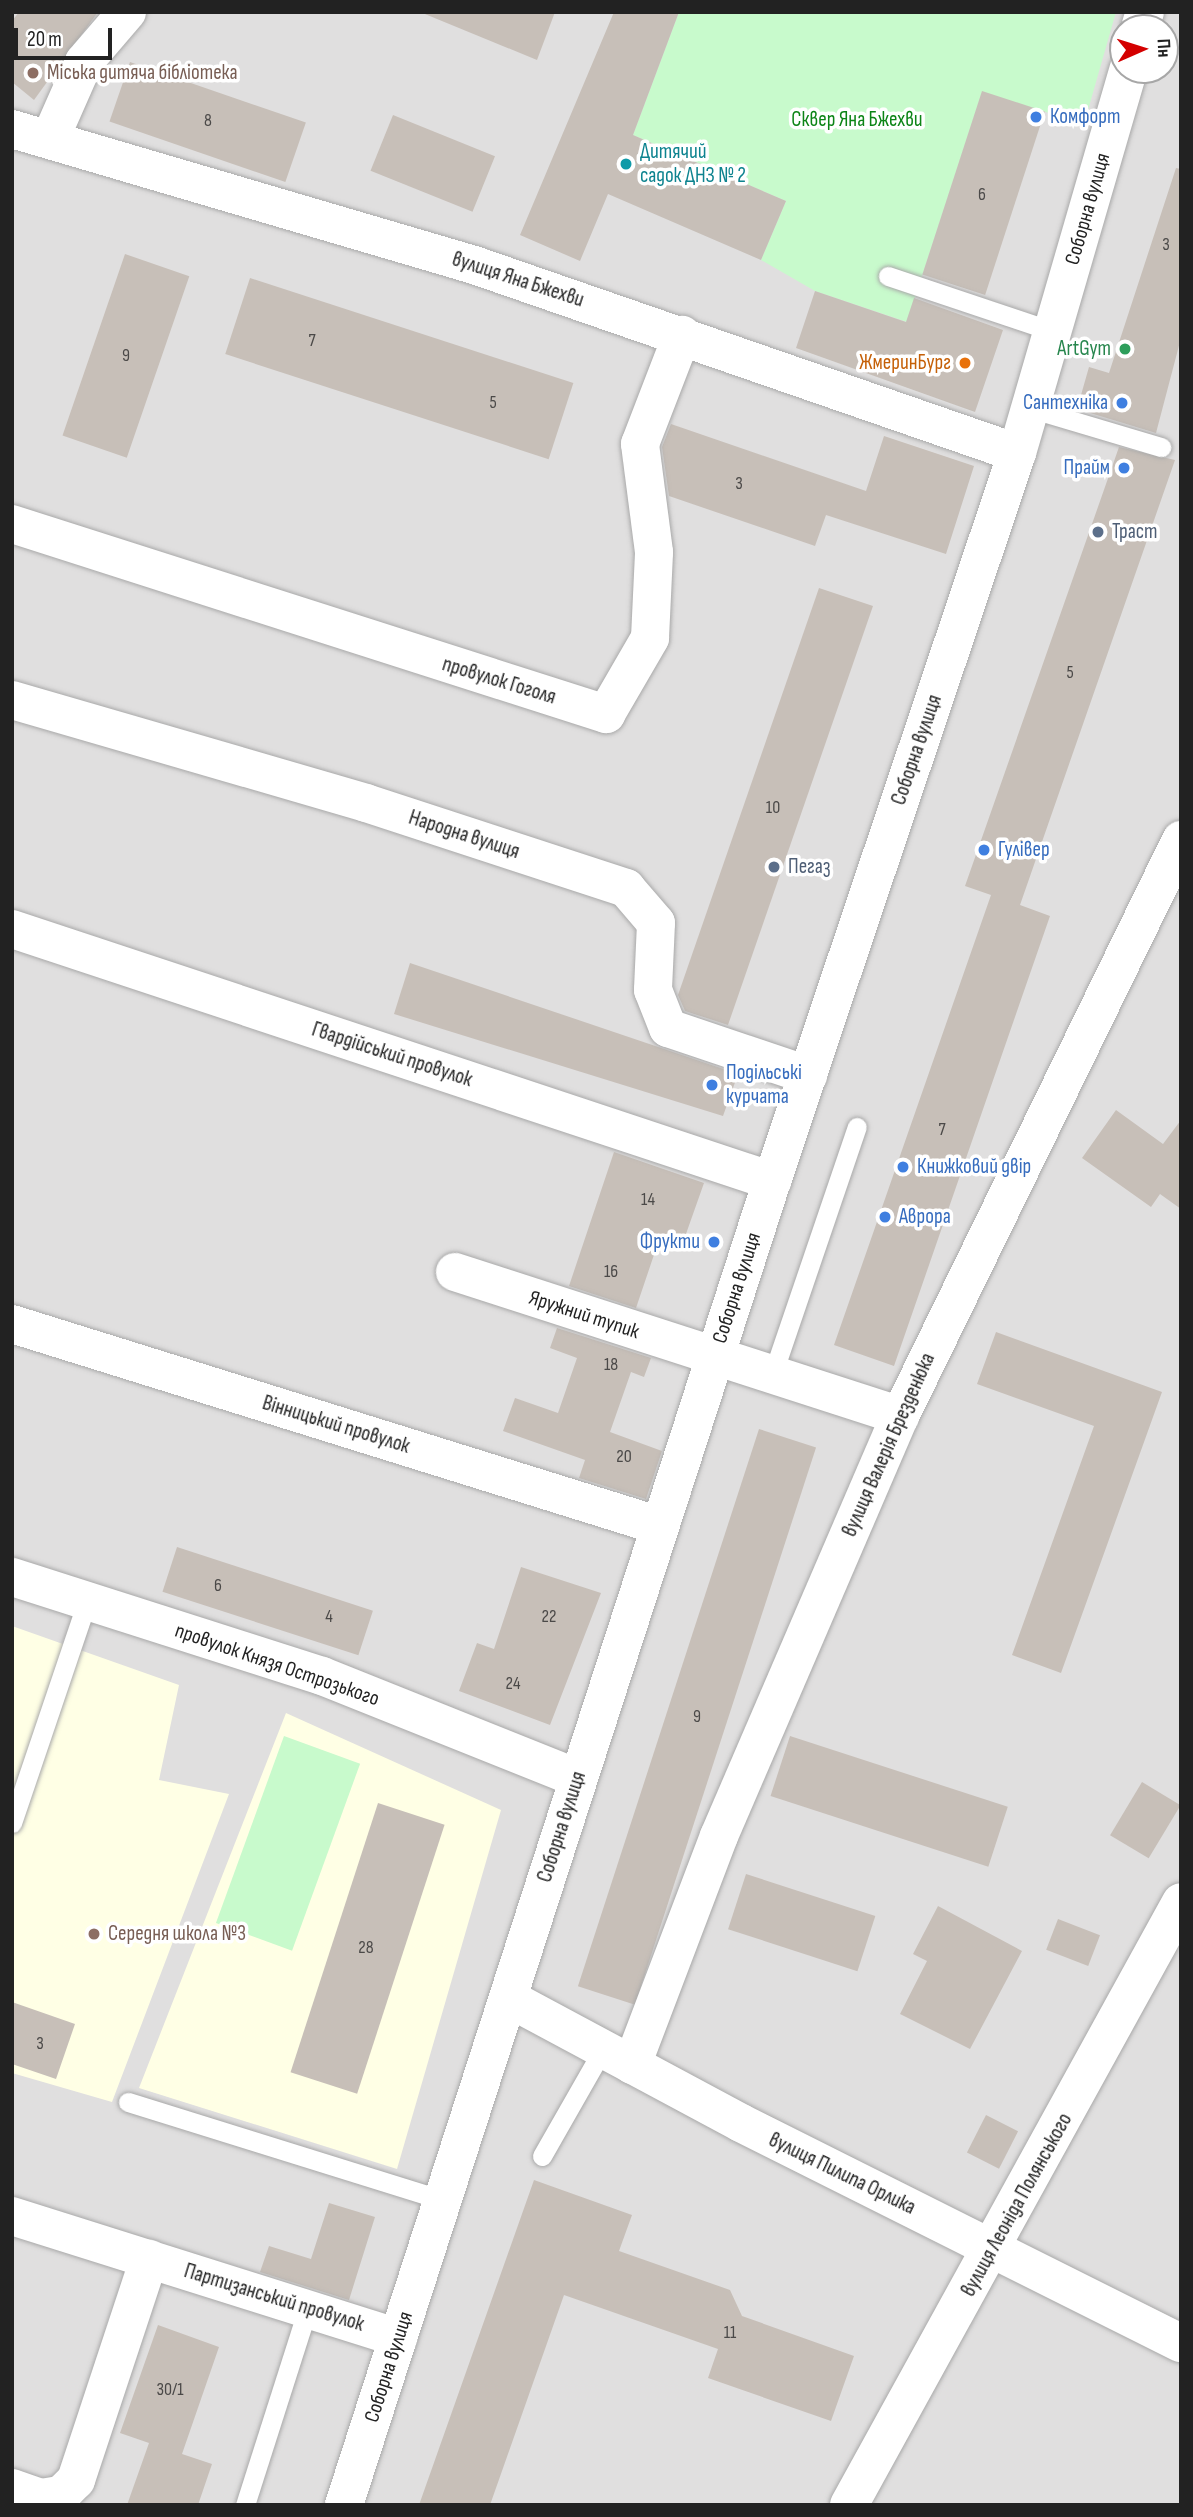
<!DOCTYPE html>
<html>
<head>
<meta charset="utf-8">
<style>
  body { margin:0 }
  #map { position:relative; width:1193px; height:2517px; overflow:hidden; background:#f2efe9; font-family:"Sofia Sans Condensed",sans-serif }
  div>[style] { position:absolute }
  .residential>* { inset:0; background:#e0dfdf }
  .education>* { inset:0; background:#ffffe5 }
  .park>* { inset:0; background:#c8facc; transform-origin:0 0 }
  .building>* { inset:0; background:#c7bfb8; transform-origin:0 0 }
  .roads { filter:drop-shadow(0 0 2px #a9a9a9) drop-shadow(0 0 2px #a9a9a9) }
  .service>* { height:19px; margin:-9.5px; padding:0 9.5px; transform-origin:9.5px; border-radius:9.5px; background:#fff }
  .minor>* { height:38px; margin:-19px; padding:0 19px; transform-origin:19px; border-radius:19px; background:#fff }
  .dots>* { width:19px; height:19px; translate:-50% -50%; box-sizing:border-box; border:4px solid #fff; border-radius:50% }
  span { translate:-50% -50%; white-space:nowrap; text-align:center; line-height:1.15; -webkit-text-stroke:7px #fff; paint-order:stroke }
  .number-label { font-size:18px; color:#4b4948 }
  .number-label span { -webkit-text-stroke-width:0 }
  .education-label { font-size:21px; color:#785e54 }
  .left { translate:0 -50%; text-align:left }
  .shop-label { font-size:21px; color:#366cbe }
  .right { translate:-100% -50%; text-align:right }
  .park-label { font-size:21px; color:#0c8416 }
  .culture-label { font-size:21px; color:#0d838f }
  .street-label { font-size:21px; color:#222 }
  .leisure-label { font-size:21px; color:#27864d }
  .food-label { font-size:21px; color:#c56008 }
  .service-label { font-size:21px; color:#4e5e75 }
  .frame { position:absolute; inset:0; border:14px solid #222; pointer-events:none }
  .north { position:absolute; left:1109px; top:14px; width:70px; height:70px; box-sizing:border-box; background:#fff; border:2px solid #a7a7a7; border-radius:50%; rotate:87deg; font-size:19px; font-weight:700; line-height:28px; text-align:center; color:#222 }
  .north::after { content:''; display:block; margin:auto; width:24px; height:32px; background:#d40000; clip-path:polygon(50% 0,100% 100%,50% 72%,0 100%) }
  .scale { position:absolute; left:14px; top:28px; width:98px; height:32px; box-sizing:border-box; border:4px solid #222; border-top:0; padding-left:9px; font-size:21px; line-height:24px; white-space:nowrap; color:#222; -webkit-text-stroke:5px #fff; paint-order:stroke }
</style>
</head>
<body>
<div id="map">
  <div class="residential">
    <i style="clip-path:polygon(evenodd,12px 12px,1181px 12px,1181px 2505px,12px 2505px,12px 12px,1123px 28px,1165px 28px,1165px 70px,1123px 70px,1123px 28px)"></i>
  </div>
  <div class="education">
    <i style="clip-path:polygon(12px 1626px,179px 1685px,159px 1780px,229px 1794px,112px 2102px,12px 2073px)"></i>
    <i style="clip-path:polygon(286px 1713px,501px 1810px,397px 2169px,139px 2088px)"></i>
  </div>
  <div class="park">
    <i style="clip-path:polygon(679px 12px,1116px 12px,1084px 124px,982px 92px,907px 322px,815px 291px,761px 260px,786px 201px,633px 135px)"></i>
    <i style="left:284px;top:1736px;width:81px;height:199px;rotate:20deg"></i>
  </div>
  <div class="building">
    <i style="clip-path:polygon(19px 12px,98px 12px,34px 100px,12px 82px,12px 21px)"></i>
    <i style="clip-path:polygon(420px 12px,555px 12px,537px 60px)"></i>
    <i style="clip-path:polygon(614px 12px,679px 12px,633px 135px,786px 201px,761px 260px,608px 194px,580px 261px,520px 235px)"></i>
    <i style="left:130px;top:62px;width:186px;height:63px;rotate:19deg"></i>
    <i style="left:982px;top:91px;width:66px;height:193px;rotate:18deg"></i>
    <i style="left:393px;top:115px;width:110px;height:60px;rotate:22deg"></i>
    <i style="clip-path:polygon(1176px 168px,1181px 169px,1181px 338px,1156px 433px,1077px 409px,1089px 367px,1109px 373px)"></i>
    <i style="left:125px;top:254px;width:68px;height:192px;rotate:19deg"></i>
    <i style="left:250px;top:278px;width:340px;height:80px;rotate:18deg"></i>
    <i style="clip-path:polygon(815px 291px,906px 322px,914px 298px,1003px 330px,975px 412px,796px 348px)"></i>
    <i style="clip-path:polygon(671px 424px,866px 491px,884px 436px,974px 466px,946px 554px,826px 515px,815px 546px,669px 496px,662px 447px)"></i>
    <i style="clip-path:polygon(1119px 447px,1175px 460px,1020px 905px,1050px 916px,894px 1366px,834px 1345px,991px 895px,965px 886px)"></i>
    <i style="clip-path:polygon(819px 588px,873px 606px,728px 1025px,685px 1011px,678px 995px)"></i>
    <i style="clip-path:polygon(410px 963px,738px 1074px,723px 1116px,394px 1014px)"></i>
    <i style="clip-path:polygon(1116px 1110px,1163px 1144px,1181px 1120px,1181px 1209px,1160px 1194px,1151px 1207px,1082px 1158px)"></i>
    <i style="clip-path:polygon(614px 1152px,704px 1183px,681px 1248px,659px 1240px,636px 1308px,569px 1286px)"></i>
    <i style="clip-path:polygon(557px 1328px,651px 1358px,644px 1377px,631px 1372px,610px 1432px,662px 1451px,646px 1499px,579px 1478px,585px 1460px,503px 1431px,515px 1398px,558px 1413px,577px 1358px,550px 1348px)"></i>
    <i style="clip-path:polygon(996px 1332px,1162px 1392px,1061px 1673px,1012px 1655px,1094px 1426px,977px 1384px)"></i>
    <i style="left:759px;top:1429px;width:60px;height:586px;rotate:18deg"></i>
    <i style="left:177px;top:1547px;width:206px;height:47px;rotate:18deg"></i>
    <i style="clip-path:polygon(521px 1567px,601px 1593px,550px 1725px,459px 1691px,477px 1643px,494px 1649px)"></i>
    <i style="left:790px;top:1736px;width:229px;height:63px;rotate:18deg"></i>
    <i style="left:1142px;top:1782px;width:45px;height:62px;rotate:31deg"></i>
    <i style="left:378px;top:1803px;width:70px;height:283px;rotate:18deg"></i>
    <i style="left:746px;top:1874px;width:136px;height:58px;rotate:18deg"></i>
    <i style="clip-path:polygon(938px 1906px,1022px 1951px,970px 2049px,900px 2014px,927px 1961px,913px 1954px)"></i>
    <i style="left:1058px;top:1919px;width:45px;height:33px;rotate:21deg"></i>
    <i style="clip-path:polygon(12px 2002px,75px 2024px,56px 2079px,12px 2064px)"></i>
    <i style="left:986px;top:2115px;width:36px;height:42px;rotate:27deg"></i>
    <i style="clip-path:polygon(534px 2180px,632px 2215px,619px 2251px,730px 2290px,742px 2316px,854px 2356px,831px 2421px,708px 2378px,718px 2349px,564px 2295px,490px 2505px,419px 2505px)"></i>
    <i style="clip-path:polygon(329px 2203px,375px 2217px,349px 2300px,260px 2272px,269px 2246px,311px 2259px)"></i>
    <i style="clip-path:polygon(158px 2325px,219px 2347px,182px 2454px,212px 2464px,198px 2505px,127px 2505px,149px 2443px,120px 2433px)"></i>
  </div>
  <div class="roads">
    <div class="service">
      <i style="left:888px;top:276px;width:173px;rotate:18.5deg"></i>
      <i style="left:1030px;top:408px;width:137px;rotate:16.6deg"></i>
      <i style="left:772px;top:1376px;width:263px;rotate:-71.2deg"></i>
      <i style="left:12px;top:1823px;width:234px;rotate:-71.3deg"></i>
      <i style="left:128px;top:2102px;width:329px;rotate:17.3deg"></i>
      <i style="left:542px;top:2156px;width:123px;rotate:-60.3deg"></i>
      <i style="left:245px;top:2505px;width:207px;rotate:-72.3deg"></i>
    </div>
    <div class="minor">
      <i style="left:1140px;top:28px;width:17px;rotate:-73deg"></i>
      <i style="left:12px;top:129px;width:485px;rotate:16.4deg"></i>
      <i style="left:477px;top:266px;width:571px;rotate:19.1deg"></i>
      <i style="left:50px;top:139px;width:84px;rotate:-66.2deg"></i>
      <i style="left:84px;top:62px;width:66px;rotate:-49.3deg"></i>
      <i style="left:12px;top:524px;width:624px;rotate:17.74deg"></i>
      <i style="left:606px;top:714px;width:88px;rotate:-59.9deg"></i>
      <i style="left:650px;top:638px;width:86px;rotate:-87.3deg"></i>
      <i style="left:654px;top:552px;width:109px;rotate:-97.4deg"></i>
      <i style="left:640px;top:444px;width:117px;rotate:-68.9deg"></i>
      <i style="left:12px;top:700px;width:369px;rotate:16.2deg"></i>
      <i style="left:366px;top:803px;width:274px;rotate:18.1deg"></i>
      <i style="left:626px;top:888px;width:46px;rotate:49.4deg"></i>
      <i style="left:656px;top:923px;width:67px;rotate:92.6deg"></i>
      <i style="left:653px;top:990px;width:41px;rotate:68.5deg"></i>
      <i style="left:668px;top:1028px;width:148px;rotate:18.6deg"></i>
      <i style="left:12px;top:929px;width:801px;rotate:18.34deg"></i>
      <i style="left:455px;top:1272px;width:468px;rotate:17.9deg"></i>
      <i style="left:12px;top:1324px;width:679px;rotate:17.31deg"></i>
      <i style="left:12px;top:1577px;width:325px;rotate:17.7deg"></i>
      <i style="left:322px;top:1676px;width:275px;rotate:21.8deg"></i>
      <i style="left:508px;top:1998px;width:264px;rotate:28.2deg"></i>
      <i style="left:741px;top:2123px;width:492px;rotate:26.6deg"></i>
      <i style="left:632px;top:2065px;width:245px;rotate:-69.2deg"></i>
      <i style="left:719px;top:1836px;width:457px;rotate:-66.7deg"></i>
      <i style="left:900px;top:1416px;width:641px;rotate:-63.99deg"></i>
      <i style="left:12px;top:2216px;width:405px;rotate:17.5deg"></i>
      <i style="left:12px;top:2488px;width:31px;rotate:19deg"></i>
      <i style="left:41px;top:2498px;width:20px;rotate:-9deg"></i>
      <i style="left:61px;top:2495px;width:21px;rotate:-45deg"></i>
      <i style="left:76px;top:2480px;width:233px;rotate:-71.7deg"></i>
      <i style="left:344px;top:2505px;width:1391px;rotate:-72.09deg"></i>
      <i style="left:772px;top:1181px;width:768px;rotate:-71.4deg"></i>
      <i style="left:1017px;top:453px;width:399px;rotate:-73.8deg"></i>
      <i style="left:849px;top:2505px;width:688px;rotate:-61.16deg"></i>
    </div>
  </div>
  <div class="dots">
    <i style="left:33px;top:73px;background:#8d6e63"></i>
    <i style="left:1036px;top:117px;background:#3f7fe0"></i>
    <i style="left:626px;top:164px;background:#0f9aa8"></i>
    <i style="left:1125px;top:349px;background:#2e9e5b"></i>
    <i style="left:965px;top:363px;background:#e8710a"></i>
    <i style="left:1122px;top:403px;background:#3f7fe0"></i>
    <i style="left:1124px;top:468px;background:#3f7fe0"></i>
    <i style="left:1098px;top:532px;background:#5c6f8a"></i>
    <i style="left:984px;top:850px;background:#3f7fe0"></i>
    <i style="left:774px;top:867px;background:#5c6f8a"></i>
    <i style="left:712px;top:1085px;background:#3f7fe0"></i>
    <i style="left:903px;top:1167px;background:#3f7fe0"></i>
    <i style="left:885px;top:1217px;background:#3f7fe0"></i>
    <i style="left:714px;top:1242px;background:#3f7fe0"></i>
    <i style="left:94px;top:1934px;background:#8d6e63"></i>
  </div>
  <div class="number-label">
    <span style="left:208px;top:121px">8</span>
    <span style="left:982px;top:195px">6</span>
    <span style="left:1166px;top:245px">3</span>
    <span style="left:312px;top:341px">7</span>
    <span style="left:126px;top:356px">9</span>
    <span style="left:493px;top:403px">5</span>
    <span style="left:739px;top:484px">3</span>
    <span style="left:1070px;top:673px">5</span>
    <span style="left:773px;top:808px">10</span>
    <span style="left:942px;top:1130px">7</span>
    <span style="left:648px;top:1200px">14</span>
    <span style="left:611px;top:1272px">16</span>
    <span style="left:611px;top:1365px">18</span>
    <span style="left:624px;top:1457px">20</span>
    <span style="left:218px;top:1586px">6</span>
    <span style="left:329px;top:1617px">4</span>
    <span style="left:549px;top:1617px">22</span>
    <span style="left:513px;top:1684px">24</span>
    <span style="left:697px;top:1717px">9</span>
    <span style="left:366px;top:1948px">28</span>
    <span style="left:40px;top:2044px">3</span>
    <span style="left:730px;top:2333px">11</span>
    <span style="left:170px;top:2390px">30/1</span>
  </div>
  <div class="education-label">
    <span class="left" style="left:47px;top:73px">Міська дитяча бібліотека</span>
    <span class="left" style="left:108px;top:1934px">Середня школа №3</span>
  </div>
  <div class="shop-label">
    <span class="left" style="left:1050px;top:117px">Комфорт</span>
    <span class="right" style="left:1108px;top:403px">Сантехніка</span>
    <span class="right" style="left:1110px;top:468px">Прайм</span>
    <span class="left" style="left:998px;top:850px">Гулівер</span>
    <span class="left" style="left:726px;top:1085px">Подільські<br>курчата</span>
    <span class="left" style="left:917px;top:1167px">Книжковий двір</span>
    <span class="left" style="left:899px;top:1217px">Аврора</span>
    <span class="right" style="left:700px;top:1242px">Фрукти</span>
  </div>
  <div class="park-label">
    <span style="left:857px;top:120px">Сквер Яна Бжехви</span>
  </div>
  <div class="culture-label">
    <span class="left" style="left:640px;top:164px">Дитячий<br>садок ДНЗ № 2</span>
  </div>
  <div class="street-label">
    <span style="left:1088px;top:209px;rotate:-74deg">Соборна вулиця</span>
    <span style="left:518px;top:280px;rotate:18deg">вулиця Яна Бжехви</span>
    <span style="left:499px;top:681px;rotate:17deg">провулок Гоголя</span>
    <span style="left:917px;top:750px;rotate:-71deg">Соборна вулиця</span>
    <span style="left:464px;top:835px;rotate:18deg">Народна вулиця</span>
    <span style="left:392px;top:1055px;rotate:18deg">Гвардійський провулок</span>
    <span style="left:737px;top:1288px;rotate:-72deg">Соборна вулиця</span>
    <span style="left:584px;top:1315px;rotate:18deg">Яружний тупик</span>
    <span style="left:336px;top:1425px;rotate:17deg">Вінницький провулок</span>
    <span style="left:889px;top:1445px;rotate:-66deg">вулиця Валерія Брезденюка</span>
    <span style="left:277px;top:1665px;rotate:19deg">провулок Князя Острозького</span>
    <span style="left:562px;top:1827px;rotate:-72deg">Соборна вулиця</span>
    <span style="left:842px;top:2174px;rotate:26deg">вулиця Пилипа Орлика</span>
    <span style="left:1017px;top:2205px;rotate:-61deg">вулиця Леоніда Полянського</span>
    <span style="left:274px;top:2298px;rotate:17deg">Партизанський провулок</span>
    <span style="left:389px;top:2367px;rotate:-72deg">Соборна вулиця</span>
  </div>
  <div class="leisure-label">
    <span class="right" style="left:1111px;top:349px">ArtGym</span>
  </div>
  <div class="food-label">
    <span class="right" style="left:951px;top:363px">ЖмеринБург</span>
  </div>
  <div class="service-label">
    <span class="left" style="left:1112px;top:532px">Траст</span>
    <span class="left" style="left:788px;top:867px">Пегаз</span>
  </div>
  <div class="frame"></div>
  <div class="north">Пн</div>
  <div class="scale">20 m</div>
</div>
</body>
</html>
